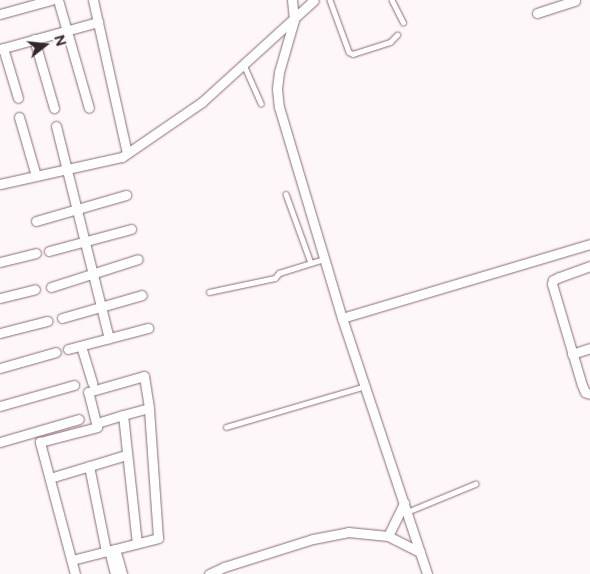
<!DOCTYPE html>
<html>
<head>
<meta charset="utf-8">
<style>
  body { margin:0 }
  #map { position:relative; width:590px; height:574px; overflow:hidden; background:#fef7fa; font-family:Figtree,sans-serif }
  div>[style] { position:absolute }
  .roads { filter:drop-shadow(0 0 1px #8a6b78) drop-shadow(0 0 1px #8a6b78) }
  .lane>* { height:4.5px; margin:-2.25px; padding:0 2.25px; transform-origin:2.25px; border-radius:2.25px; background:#fff }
  .street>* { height:9px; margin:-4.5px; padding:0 4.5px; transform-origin:4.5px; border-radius:4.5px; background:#fff }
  span { translate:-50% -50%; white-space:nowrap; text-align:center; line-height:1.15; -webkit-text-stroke:5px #fef7fa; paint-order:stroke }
  .north { position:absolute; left:20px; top:20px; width:50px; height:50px; -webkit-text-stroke:4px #fef7fa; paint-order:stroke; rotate:74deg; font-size:14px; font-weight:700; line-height:20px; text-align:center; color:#34272c }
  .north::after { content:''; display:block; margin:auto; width:18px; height:22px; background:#34272c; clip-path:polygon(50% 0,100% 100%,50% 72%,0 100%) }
</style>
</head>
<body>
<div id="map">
  <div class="roads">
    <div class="lane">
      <i style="left:330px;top:0;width:55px;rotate:69.9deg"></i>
      <i style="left:349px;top:52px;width:4px;rotate:27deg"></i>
      <i style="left:353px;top:54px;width:39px;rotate:-18deg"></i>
      <i style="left:390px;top:42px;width:10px;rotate:-45deg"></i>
      <i style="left:392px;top:0;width:25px;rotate:63deg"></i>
      <i style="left:244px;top:65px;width:42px;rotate:65.9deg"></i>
      <i style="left:286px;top:194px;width:73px;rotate:70.1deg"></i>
      <i style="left:209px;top:292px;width:67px;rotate:-12deg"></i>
      <i style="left:275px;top:278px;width:6px;rotate:-51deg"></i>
      <i style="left:279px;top:273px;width:47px;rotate:-17.3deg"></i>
      <i style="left:226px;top:427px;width:145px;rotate:-16.4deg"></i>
      <i style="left:407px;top:512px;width:74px;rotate:-22.4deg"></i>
    </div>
    <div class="street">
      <i style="left:58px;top:0;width:112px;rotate:74deg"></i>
      <i style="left:93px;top:0;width:157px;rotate:77.5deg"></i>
      <i style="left:292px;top:0;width:20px;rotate:84deg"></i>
      <i style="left:294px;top:20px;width:54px;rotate:106.1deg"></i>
      <i style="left:279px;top:72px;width:17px;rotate:97deg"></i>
      <i style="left:277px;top:89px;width:18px;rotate:84deg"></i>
      <i style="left:279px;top:107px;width:220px;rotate:73.4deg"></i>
      <i style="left:342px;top:318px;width:270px;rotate:71.6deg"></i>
      <i style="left:537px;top:13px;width:40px;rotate:-18deg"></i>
      <i style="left:0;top:14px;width:53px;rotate:-15.4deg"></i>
      <i style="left:34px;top:39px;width:72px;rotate:73.8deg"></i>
      <i style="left:3px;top:48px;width:52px;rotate:73.3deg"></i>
      <i style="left:0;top:49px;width:102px;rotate:-15.4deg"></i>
      <i style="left:19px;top:117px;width:61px;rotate:73.9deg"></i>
      <i style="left:56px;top:126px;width:219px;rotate:76deg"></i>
      <i style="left:0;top:184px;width:125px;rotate:-12.5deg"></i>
      <i style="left:122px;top:157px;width:97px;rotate:-34.5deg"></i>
      <i style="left:202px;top:102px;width:151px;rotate:-42.3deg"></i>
      <i style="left:36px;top:221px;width:94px;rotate:-16.1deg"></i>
      <i style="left:49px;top:251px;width:85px;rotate:-15deg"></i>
      <i style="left:0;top:262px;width:37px;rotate:-14deg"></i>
      <i style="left:590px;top:266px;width:33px;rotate:160deg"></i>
      <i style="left:559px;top:277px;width:7px;rotate:153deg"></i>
      <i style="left:553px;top:280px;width:4px;rotate:104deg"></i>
      <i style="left:552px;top:284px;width:105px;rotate:73.5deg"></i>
      <i style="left:582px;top:385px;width:8px;rotate:67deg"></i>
      <i style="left:585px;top:392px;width:5px;rotate:22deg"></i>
      <i style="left:51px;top:287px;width:91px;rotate:-17.8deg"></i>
      <i style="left:0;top:298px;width:36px;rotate:-14deg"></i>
      <i style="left:62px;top:318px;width:83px;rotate:-16deg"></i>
      <i style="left:342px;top:318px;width:259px;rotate:-16.6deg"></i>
      <i style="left:0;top:333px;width:49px;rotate:-14.3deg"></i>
      <i style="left:81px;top:346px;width:39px;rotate:73deg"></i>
      <i style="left:68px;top:349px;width:83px;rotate:-14.7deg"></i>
      <i style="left:572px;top:354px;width:19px;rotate:-18deg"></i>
      <i style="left:0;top:368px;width:58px;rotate:-15.9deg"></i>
      <i style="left:0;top:406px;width:77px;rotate:-15.8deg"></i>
      <i style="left:123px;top:415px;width:28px;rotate:163deg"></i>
      <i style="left:96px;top:423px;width:32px;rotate:-104deg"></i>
      <i style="left:88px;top:392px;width:58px;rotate:-15.9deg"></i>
      <i style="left:144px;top:376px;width:32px;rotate:81deg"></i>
      <i style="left:149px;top:408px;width:27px;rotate:165deg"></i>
      <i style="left:123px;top:415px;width:129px;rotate:83.8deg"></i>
      <i style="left:0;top:442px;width:82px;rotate:-16.2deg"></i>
      <i style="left:89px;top:466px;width:87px;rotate:78.7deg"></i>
      <i style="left:50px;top:478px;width:79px;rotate:-16.8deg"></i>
      <i style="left:388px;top:536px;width:37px;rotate:-64deg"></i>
      <i style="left:115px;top:549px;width:26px;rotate:74deg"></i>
      <i style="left:109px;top:550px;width:25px;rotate:76deg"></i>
      <i style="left:72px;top:560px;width:89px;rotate:-14.3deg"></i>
      <i style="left:158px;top:538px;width:130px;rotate:-94deg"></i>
      <i style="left:75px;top:574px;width:137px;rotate:-104.9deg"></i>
      <i style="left:40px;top:442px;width:59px;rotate:-14.7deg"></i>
      <i style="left:97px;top:427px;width:4px;rotate:-104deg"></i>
      <i style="left:209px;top:574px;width:17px;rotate:-25deg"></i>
      <i style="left:224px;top:567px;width:93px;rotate:-17.5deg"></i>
      <i style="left:313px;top:539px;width:36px;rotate:-11deg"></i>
      <i style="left:348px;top:532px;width:40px;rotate:5.7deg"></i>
      <i style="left:388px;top:536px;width:36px;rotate:27deg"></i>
    </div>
  </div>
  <div class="north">N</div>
</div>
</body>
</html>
